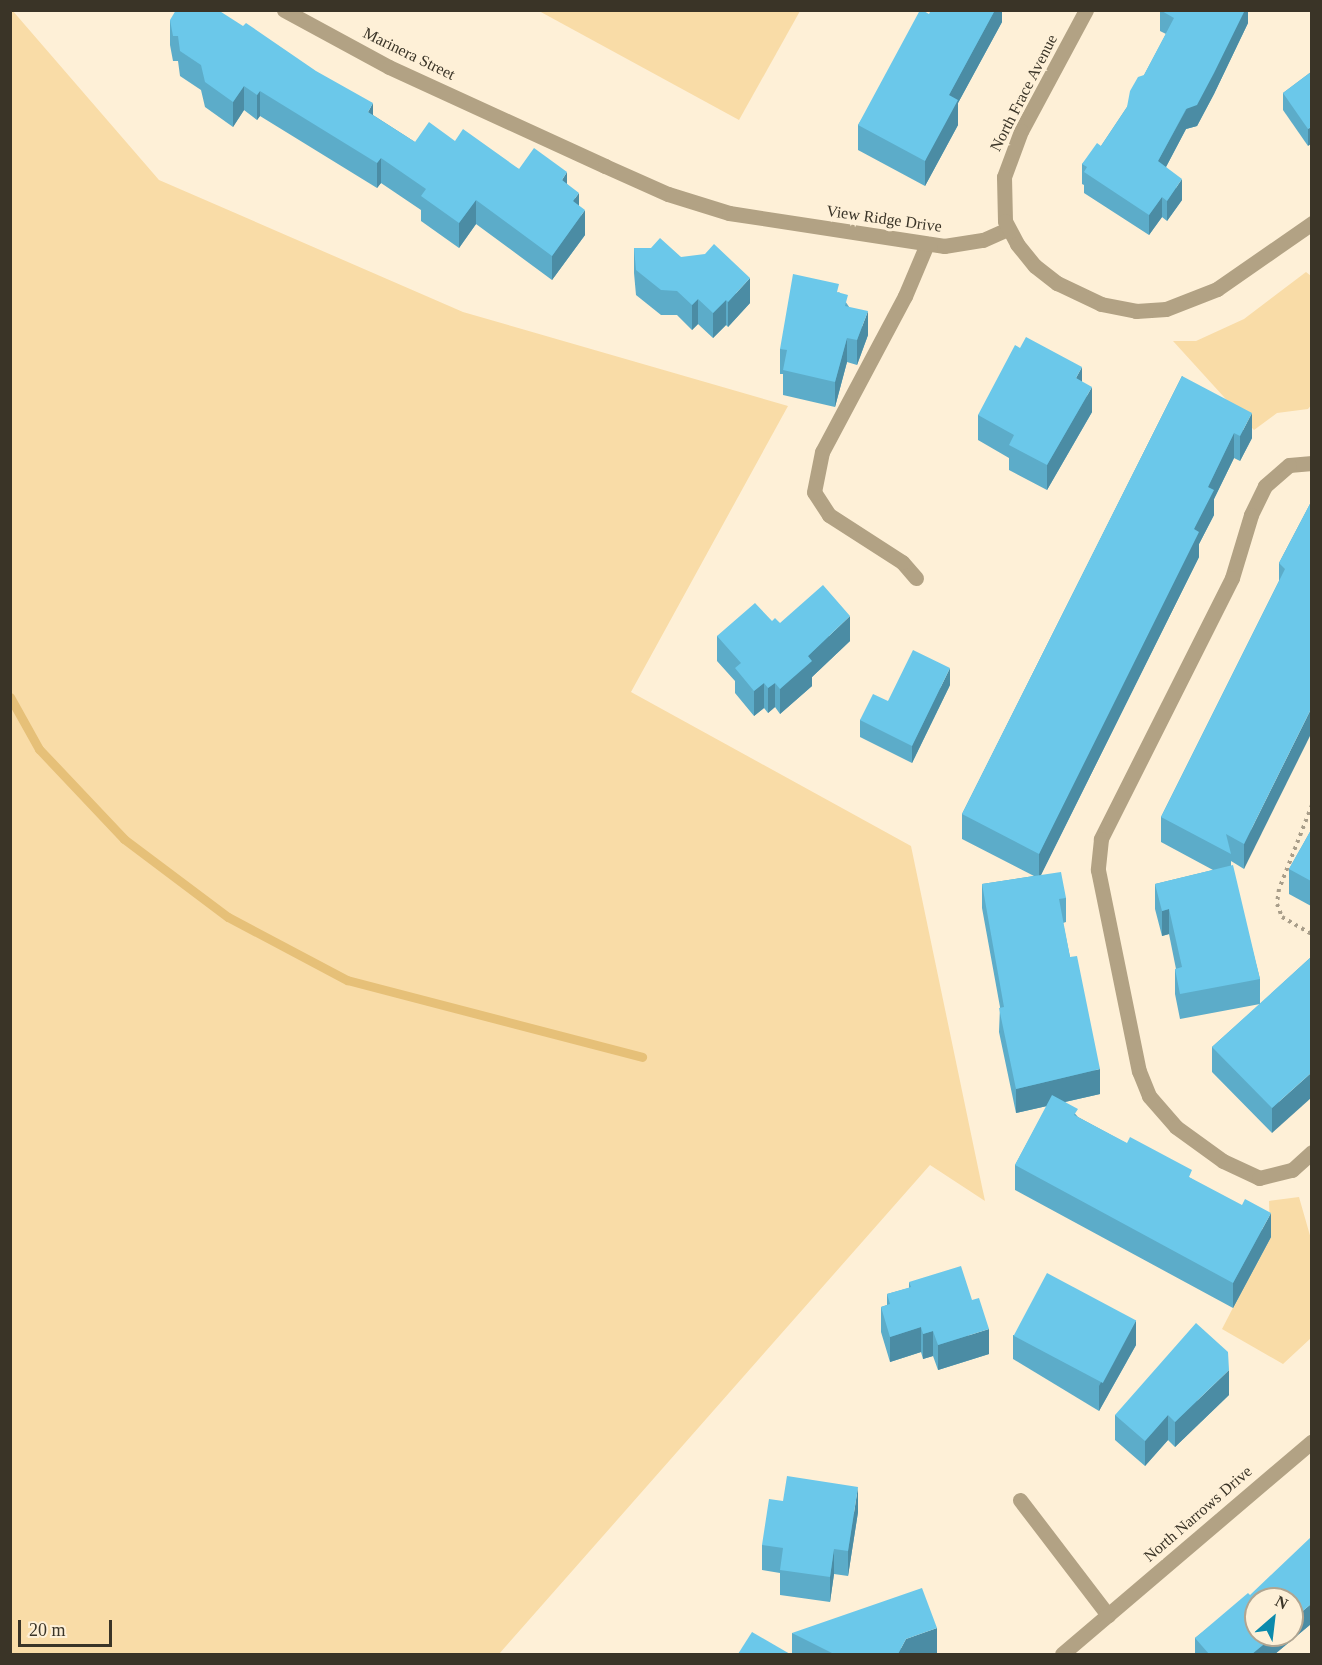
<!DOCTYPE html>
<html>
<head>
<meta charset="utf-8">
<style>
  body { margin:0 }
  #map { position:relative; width:1322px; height:1665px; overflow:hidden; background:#fef0d7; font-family:"Times New Roman",serif }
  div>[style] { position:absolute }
  .green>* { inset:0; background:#f9dca7 }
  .stream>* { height:9px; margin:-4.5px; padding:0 4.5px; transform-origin:4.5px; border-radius:4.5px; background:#e6c078 }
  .path>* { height:4px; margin-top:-2px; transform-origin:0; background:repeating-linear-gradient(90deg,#a99e8a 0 3px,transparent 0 7.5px) }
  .service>* { height:15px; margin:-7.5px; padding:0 7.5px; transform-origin:7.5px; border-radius:7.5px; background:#b2a284 }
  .minor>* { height:15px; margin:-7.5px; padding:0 7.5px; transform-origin:7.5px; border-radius:7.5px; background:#b2a284 }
  .tertiary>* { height:15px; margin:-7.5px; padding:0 7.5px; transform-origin:7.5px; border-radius:7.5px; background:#b2a284 }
  .wall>* { inset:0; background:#5cacc9 }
  .shaded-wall>* { inset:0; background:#4b8ca4 }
  .building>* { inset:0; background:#6bc8ea; transform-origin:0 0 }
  span { translate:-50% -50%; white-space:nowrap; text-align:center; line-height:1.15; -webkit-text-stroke:6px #fef0d7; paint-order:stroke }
  .street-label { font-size:16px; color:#3a3427 }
  .frame { position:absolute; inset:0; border:12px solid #3a3427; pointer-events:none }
  .north { position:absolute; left:1244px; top:1587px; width:60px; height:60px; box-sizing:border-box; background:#fef0d7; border:2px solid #b0a591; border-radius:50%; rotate:28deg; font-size:16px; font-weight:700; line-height:24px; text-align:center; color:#3a3427 }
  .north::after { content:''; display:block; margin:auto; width:21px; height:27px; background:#0c8aac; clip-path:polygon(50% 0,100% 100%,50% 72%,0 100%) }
  .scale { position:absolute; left:18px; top:1620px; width:94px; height:27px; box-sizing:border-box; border:3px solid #3a3427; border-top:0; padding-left:8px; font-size:18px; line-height:21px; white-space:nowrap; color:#3a3427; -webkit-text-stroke:4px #fef0d7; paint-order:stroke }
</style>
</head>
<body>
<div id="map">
  <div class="green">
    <i style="clip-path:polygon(12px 10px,159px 180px,463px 312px,788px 406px,631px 692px,911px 846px,985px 1201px,930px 1165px,499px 1654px,11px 1654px)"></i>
    <i style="clip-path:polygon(539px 11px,800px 11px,739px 120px)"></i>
    <i style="clip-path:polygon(1306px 272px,1311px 276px,1312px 404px,1308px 409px,1277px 413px,1254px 430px,1173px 341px,1196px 341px,1244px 319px)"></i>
    <i style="clip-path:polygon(1299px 1197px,1311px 1239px,1311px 1338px,1283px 1364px,1222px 1329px,1270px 1236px,1269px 1201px)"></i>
  </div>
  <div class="stream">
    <i style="left:10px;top:697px;width:60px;rotate:60.9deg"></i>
    <i style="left:39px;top:749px;width:124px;rotate:46.6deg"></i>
    <i style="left:124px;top:839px;width:130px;rotate:36.9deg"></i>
    <i style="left:228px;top:917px;width:135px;rotate:27.9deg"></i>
    <i style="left:347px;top:980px;width:305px;rotate:14.6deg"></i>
  </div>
  <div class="path">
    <i style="left:1312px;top:805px;width:90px;rotate:111.4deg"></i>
    <i style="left:1279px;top:889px;width:15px;rotate:98deg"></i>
    <i style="left:1277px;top:904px;width:14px;rotate:69deg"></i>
    <i style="left:1282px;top:917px;width:34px;rotate:30deg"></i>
  </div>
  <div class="service">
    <i style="left:1312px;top:463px;width:23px;rotate:175deg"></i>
    <i style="left:1289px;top:465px;width:32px;rotate:139deg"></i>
    <i style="left:1265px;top:486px;width:32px;rotate:116deg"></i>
    <i style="left:1251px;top:515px;width:66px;rotate:106.8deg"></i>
    <i style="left:1232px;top:578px;width:292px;rotate:116.7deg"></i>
    <i style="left:1101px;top:839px;width:31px;rotate:96deg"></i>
    <i style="left:1098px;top:870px;width:205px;rotate:78.5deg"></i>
    <i style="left:1139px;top:1071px;width:27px;rotate:68deg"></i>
    <i style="left:1149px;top:1096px;width:41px;rotate:48.9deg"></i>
    <i style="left:1176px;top:1127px;width:58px;rotate:35.9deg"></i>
    <i style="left:1223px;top:1161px;width:40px;rotate:25deg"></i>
    <i style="left:1259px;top:1178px;width:34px;rotate:-14deg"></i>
    <i style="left:1292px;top:1170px;width:27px;rotate:-42deg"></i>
    <i style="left:916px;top:578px;width:21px;rotate:-131deg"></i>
    <i style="left:902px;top:562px;width:87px;rotate:-147.2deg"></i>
    <i style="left:829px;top:515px;width:27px;rotate:-123deg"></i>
    <i style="left:814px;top:492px;width:41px;rotate:-78.7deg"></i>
    <i style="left:822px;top:452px;width:177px;rotate:-62deg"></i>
    <i style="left:905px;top:296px;width:56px;rotate:-67.1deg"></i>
  </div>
  <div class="minor">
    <i style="left:284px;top:10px;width:119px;rotate:28.5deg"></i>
    <i style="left:389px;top:67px;width:238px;rotate:24.6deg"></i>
    <i style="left:605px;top:166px;width:69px;rotate:24deg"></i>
    <i style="left:668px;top:194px;width:64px;rotate:17.3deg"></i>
    <i style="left:729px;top:213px;width:218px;rotate:8.7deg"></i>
    <i style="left:944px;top:246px;width:39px;rotate:-9deg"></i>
    <i style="left:983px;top:240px;width:27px;rotate:-24deg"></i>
    <i style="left:1086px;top:10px;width:137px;rotate:118.2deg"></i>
    <i style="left:1021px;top:131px;width:49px;rotate:110.3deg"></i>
    <i style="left:1004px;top:177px;width:44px;rotate:88.7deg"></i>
    <i style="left:1005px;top:221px;width:26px;rotate:62deg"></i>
    <i style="left:1017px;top:244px;width:28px;rotate:51deg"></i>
    <i style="left:1035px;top:266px;width:28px;rotate:38deg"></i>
    <i style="left:1057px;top:283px;width:49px;rotate:25.5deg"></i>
    <i style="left:1101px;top:304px;width:36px;rotate:11deg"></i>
    <i style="left:1136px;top:311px;width:30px;rotate:-4deg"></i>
    <i style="left:1166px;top:309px;width:55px;rotate:-21.4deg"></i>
    <i style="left:1217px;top:289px;width:116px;rotate:-34.8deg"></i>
    <i style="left:1020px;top:1500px;width:145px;rotate:52.6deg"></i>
  </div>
  <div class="tertiary">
    <i style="left:1062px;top:1654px;width:328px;rotate:-40.4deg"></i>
  </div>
  <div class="wall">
    <i style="clip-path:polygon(1002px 10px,1002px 22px,958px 103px,958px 125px,925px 186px,858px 150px,858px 125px,929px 14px)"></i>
    <i style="clip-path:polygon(1160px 10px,1248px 10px,1248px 23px,1214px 94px,1197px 126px,1186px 129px,1166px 167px,1182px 200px,1167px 221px,1162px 217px,1149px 235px,1084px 193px,1084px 185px,1082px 184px,1082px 164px,1101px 146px,1127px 107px,1166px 34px,1160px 31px)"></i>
    <i style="clip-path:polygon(170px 20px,373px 115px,415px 142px,455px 141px,519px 169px,567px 184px,579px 206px,585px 235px,552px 280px,476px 224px,459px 248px,421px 221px,421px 210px,381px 183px,377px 188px,260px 116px,257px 120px,244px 110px,233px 127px,205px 107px,201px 90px,180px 76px,178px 61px,173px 61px,170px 45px)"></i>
    <i style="clip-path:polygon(1311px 72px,1308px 146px,1283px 110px,1283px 93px)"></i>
    <i style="clip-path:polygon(634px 248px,681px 257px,750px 303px,728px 327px,726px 325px,713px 338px,698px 324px,692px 330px,677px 315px,661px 315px,636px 295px,634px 273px)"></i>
    <i style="clip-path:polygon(839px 292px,868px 335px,857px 365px,847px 362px,835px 407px,783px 395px,783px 374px,780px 374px,780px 349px)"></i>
    <i style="clip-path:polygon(1182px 376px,1252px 438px,1240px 461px,1234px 458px,1214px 499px,1214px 515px,1199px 544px,1199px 557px,1041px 875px,1066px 898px,1066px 922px,1063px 923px,1070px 957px,1100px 1094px,1065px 1102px,1078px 1117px,1192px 1179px,1271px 1237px,1233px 1308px,1015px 1190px,1015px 1165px,1047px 1106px,1016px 1113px,999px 1032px,1000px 1007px,982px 908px,982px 884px,1034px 876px,962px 839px,962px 814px)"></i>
    <i style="clip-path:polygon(1082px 382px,1092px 412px,1047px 490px,1009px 470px,1009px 458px,978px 440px,978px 415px)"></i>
    <i style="clip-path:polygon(1311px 502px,1244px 869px,1231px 861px,1231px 866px,1260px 979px,1260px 1004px,1311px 957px,1272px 1133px,1212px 1072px,1212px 1047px,1260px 1004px,1180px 1019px,1175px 994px,1175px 969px,1176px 969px,1169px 934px,1162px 936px,1155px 909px,1155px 884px,1213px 870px,1161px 842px,1161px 817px,1279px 581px,1279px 563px)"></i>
    <i style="clip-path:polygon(772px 621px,850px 641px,812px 677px,812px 686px,780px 714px,775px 707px,768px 713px,764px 708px,754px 716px,735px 693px,735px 681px,717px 661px,717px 636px)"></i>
    <i style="clip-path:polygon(950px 685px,912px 763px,860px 737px,860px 720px,888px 701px)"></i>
    <i style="clip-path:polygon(1311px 830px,1311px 906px,1289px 894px,1289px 869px)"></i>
    <i style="clip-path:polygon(909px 1282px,989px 1354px,938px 1370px,933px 1356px,923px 1359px,921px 1352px,890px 1362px,881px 1332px,881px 1307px,887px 1305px,887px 1294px,909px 1288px)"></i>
    <i style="clip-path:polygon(1013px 1335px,1136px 1345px,1099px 1411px,1013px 1359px)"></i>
    <i style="clip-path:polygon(1229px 1395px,1175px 1447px,1168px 1440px,1145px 1466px,1115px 1440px,1115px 1415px)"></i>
    <i style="clip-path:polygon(858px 1512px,848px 1576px,834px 1574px,830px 1602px,780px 1595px,780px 1573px,762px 1570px,762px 1545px)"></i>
    <i style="clip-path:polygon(1250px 1595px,1311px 1624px,1275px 1654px,1195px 1654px,1195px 1638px)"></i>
    <i style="clip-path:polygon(792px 1633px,937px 1653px,932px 1654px,792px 1654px)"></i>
  </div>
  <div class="shaded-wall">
    <i style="clip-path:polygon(995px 10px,1002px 10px,1002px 22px,958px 103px,958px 125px,925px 186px,925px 161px,949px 95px)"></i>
    <i style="clip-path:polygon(1241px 10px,1248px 10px,1248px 23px,1214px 94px,1197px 126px,1186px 129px,1158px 182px,1158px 161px)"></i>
    <i style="clip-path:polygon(244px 86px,244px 110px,233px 127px,233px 102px)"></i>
    <i style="clip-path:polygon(260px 91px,260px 116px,257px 120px,257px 95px)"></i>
    <i style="clip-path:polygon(373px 103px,373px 128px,368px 112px)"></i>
    <i style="clip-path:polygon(1311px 127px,1311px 144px,1308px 146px,1308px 129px)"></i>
    <i style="clip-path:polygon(381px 158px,381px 183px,377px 188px,377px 163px)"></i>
    <i style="clip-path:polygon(567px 172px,567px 197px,562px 180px)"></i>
    <i style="clip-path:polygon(1182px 179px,1182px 200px,1167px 221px,1167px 201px)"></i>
    <i style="clip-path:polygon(579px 193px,579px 218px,573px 201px)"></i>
    <i style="clip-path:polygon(1162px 197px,1162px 217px,1149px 235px,1149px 215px)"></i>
    <i style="clip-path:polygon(476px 200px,476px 224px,459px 248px,459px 223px)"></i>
    <i style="clip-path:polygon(585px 210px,585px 235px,552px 280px,552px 256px)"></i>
    <i style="clip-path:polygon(750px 278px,750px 303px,728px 327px,728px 302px)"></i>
    <i style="clip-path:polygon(698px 299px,698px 324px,692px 330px,692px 305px)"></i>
    <i style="clip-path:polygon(726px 300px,726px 325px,713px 338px,713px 313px)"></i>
    <i style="clip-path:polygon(868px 311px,868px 335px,857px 365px,857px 340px)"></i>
    <i style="clip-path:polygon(847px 338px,847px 362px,835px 407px,835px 382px)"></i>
    <i style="clip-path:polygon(1082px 367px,1082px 392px,1076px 378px)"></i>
    <i style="clip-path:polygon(1092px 387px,1092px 412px,1047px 490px,1047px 465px)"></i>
    <i style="clip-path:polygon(1252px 413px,1252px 438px,1240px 461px,1240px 436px)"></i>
    <i style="clip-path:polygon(1234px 433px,1234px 458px,1214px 499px,1214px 515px,1199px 544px,1199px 557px,1039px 879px,1039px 854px,1194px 529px,1208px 487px)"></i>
    <i style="clip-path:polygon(850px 616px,850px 641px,812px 677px,812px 686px,780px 714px,780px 689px,808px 656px)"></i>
    <i style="clip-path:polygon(950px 668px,950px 685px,912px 763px,912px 746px)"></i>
    <i style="clip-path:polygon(764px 683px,764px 708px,754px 716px,754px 691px)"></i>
    <i style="clip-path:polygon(775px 683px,775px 707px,768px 713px,768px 688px)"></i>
    <i style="clip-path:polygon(1311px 709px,1311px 734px,1244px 869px,1244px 844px)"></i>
    <i style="clip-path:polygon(1169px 909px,1169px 934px,1162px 936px,1162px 911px)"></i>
    <i style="clip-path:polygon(1100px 1069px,1100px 1094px,1016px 1113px,1016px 1089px)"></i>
    <i style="clip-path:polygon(1311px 1073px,1311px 1098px,1272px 1133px,1272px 1108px)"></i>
    <i style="clip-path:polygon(1271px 1213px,1271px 1237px,1233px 1308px,1233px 1283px)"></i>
    <i style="clip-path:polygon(1136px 1320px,1136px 1345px,1099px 1411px,1099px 1386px)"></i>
    <i style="clip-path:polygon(921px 1327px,921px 1352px,890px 1362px,890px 1337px)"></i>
    <i style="clip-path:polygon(989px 1329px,989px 1354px,938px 1370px,938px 1345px)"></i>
    <i style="clip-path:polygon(933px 1331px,933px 1356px,923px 1359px,923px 1334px)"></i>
    <i style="clip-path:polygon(1229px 1370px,1229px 1395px,1175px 1447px,1175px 1422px)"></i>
    <i style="clip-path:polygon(1168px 1415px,1168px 1440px,1145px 1466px,1145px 1441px)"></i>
    <i style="clip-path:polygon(858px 1487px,858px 1512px,848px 1576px,848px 1551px)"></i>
    <i style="clip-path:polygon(834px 1549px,834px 1574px,830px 1602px,830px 1577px)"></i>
    <i style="clip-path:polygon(1311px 1604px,1311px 1624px,1275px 1654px,1252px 1654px,1275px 1635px,1292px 1635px,1292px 1620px)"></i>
    <i style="clip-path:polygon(937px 1628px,937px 1653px,932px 1654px,898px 1654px,906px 1639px)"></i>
  </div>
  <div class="building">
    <i style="clip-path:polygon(176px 10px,218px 10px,243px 26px,246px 23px,316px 71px,373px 103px,368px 112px,415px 142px,429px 122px,455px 141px,463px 129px,519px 169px,534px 148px,567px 172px,562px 180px,579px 193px,573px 201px,585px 210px,552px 256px,476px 200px,459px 223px,421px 196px,426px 189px,381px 158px,377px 163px,260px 91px,257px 95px,244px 86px,233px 102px,205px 82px,201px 65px,180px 51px,178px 36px,173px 36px,170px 20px)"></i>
    <i style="clip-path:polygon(920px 10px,922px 10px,929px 14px,931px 10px,995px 10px,949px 95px,958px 100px,925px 161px,858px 125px)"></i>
    <i style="clip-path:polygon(1160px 10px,1245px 10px,1214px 73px,1197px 105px,1186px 109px,1158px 161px,1182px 179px,1167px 201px,1162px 197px,1149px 215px,1084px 172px,1087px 167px,1082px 164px,1097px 143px,1101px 146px,1127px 107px,1130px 91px,1138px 77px,1144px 75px,1174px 18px)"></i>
    <i style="clip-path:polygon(1311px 72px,1311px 127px,1308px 129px,1283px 93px)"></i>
    <i style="clip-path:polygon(660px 238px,681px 257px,705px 254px,714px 244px,750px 278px,728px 302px,726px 300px,713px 313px,698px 299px,692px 305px,677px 291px,661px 290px,636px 270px,634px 248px,651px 248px)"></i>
    <i style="clip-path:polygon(793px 274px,839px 284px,837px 292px,848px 295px,845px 306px,868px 311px,857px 340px,847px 338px,835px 382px,783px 370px,787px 350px,780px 349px)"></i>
    <i style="clip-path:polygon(1026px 337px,1082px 367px,1076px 378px,1092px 387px,1047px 465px,1009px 445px,1014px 435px,978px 415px,1015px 345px,1020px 348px)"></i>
    <i style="clip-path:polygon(1182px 376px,1252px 413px,1240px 436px,1234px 433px,1208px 487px,1214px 490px,1194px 529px,1199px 532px,1039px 854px,962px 814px)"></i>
    <i style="clip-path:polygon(1311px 502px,1311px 709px,1244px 844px,1226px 834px,1231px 854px,1161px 817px,1285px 569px,1279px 563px)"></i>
    <i style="clip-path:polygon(823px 585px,850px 616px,808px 656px,812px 661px,780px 689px,775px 683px,768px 688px,764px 683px,754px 691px,735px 668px,741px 663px,717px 636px,755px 603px,772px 621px,775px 618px,780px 623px)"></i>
    <i style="clip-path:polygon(913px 650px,950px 668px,912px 746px,860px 720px,873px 694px,888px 701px)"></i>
    <i style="clip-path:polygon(1311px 830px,1311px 881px,1289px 869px)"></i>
    <i style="clip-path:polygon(1233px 865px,1260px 979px,1180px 994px,1175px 969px,1182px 967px,1169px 909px,1162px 911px,1155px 884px)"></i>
    <i style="clip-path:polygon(1061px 872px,1066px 898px,1059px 899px,1070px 957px,1077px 956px,1100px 1069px,1016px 1089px,999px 1008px,1004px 1007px,982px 884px)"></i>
    <i style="clip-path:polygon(1311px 957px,1311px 1073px,1272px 1108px,1212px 1047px)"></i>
    <i style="clip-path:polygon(1052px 1095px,1078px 1109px,1074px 1115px,1127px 1143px,1130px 1137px,1192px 1170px,1189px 1177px,1242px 1205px,1245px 1199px,1271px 1213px,1233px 1283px,1015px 1165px)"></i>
    <i style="clip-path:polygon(961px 1266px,972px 1300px,979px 1298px,989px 1329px,938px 1345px,933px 1331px,923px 1334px,921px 1327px,890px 1337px,881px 1307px,890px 1304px,887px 1294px,911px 1287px,909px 1282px)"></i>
    <i style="left:1047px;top:1273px;width:101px;height:71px;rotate:28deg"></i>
    <i style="clip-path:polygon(1196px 1323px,1228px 1352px,1229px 1370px,1175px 1422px,1168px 1415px,1145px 1441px,1115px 1415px)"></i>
    <i style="clip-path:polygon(787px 1476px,858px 1487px,848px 1551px,834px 1549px,830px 1577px,780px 1570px,783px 1548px,762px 1545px,769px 1499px,783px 1501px)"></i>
    <i style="clip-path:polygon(1311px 1537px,1311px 1604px,1292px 1620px,1292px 1599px,1256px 1599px,1256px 1635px,1275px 1635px,1252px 1654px,1209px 1654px,1195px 1638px,1248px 1593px,1250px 1595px)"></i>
    <i style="clip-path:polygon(922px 1588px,937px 1628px,906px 1639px,898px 1654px,834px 1654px,792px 1633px)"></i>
    <i style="clip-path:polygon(752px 1632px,790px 1654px,738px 1654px)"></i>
  </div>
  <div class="street-label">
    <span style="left:409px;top:54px;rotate:26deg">Marinera Street</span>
    <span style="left:1024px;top:93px;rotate:-63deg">North Frace Avenue</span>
    <span style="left:884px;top:219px;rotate:8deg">View Ridge Drive</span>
    <span style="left:1198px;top:1514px;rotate:-41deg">North Narrows Drive</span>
  </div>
  <div class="frame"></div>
  <div class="north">N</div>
  <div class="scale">20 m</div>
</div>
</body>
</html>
